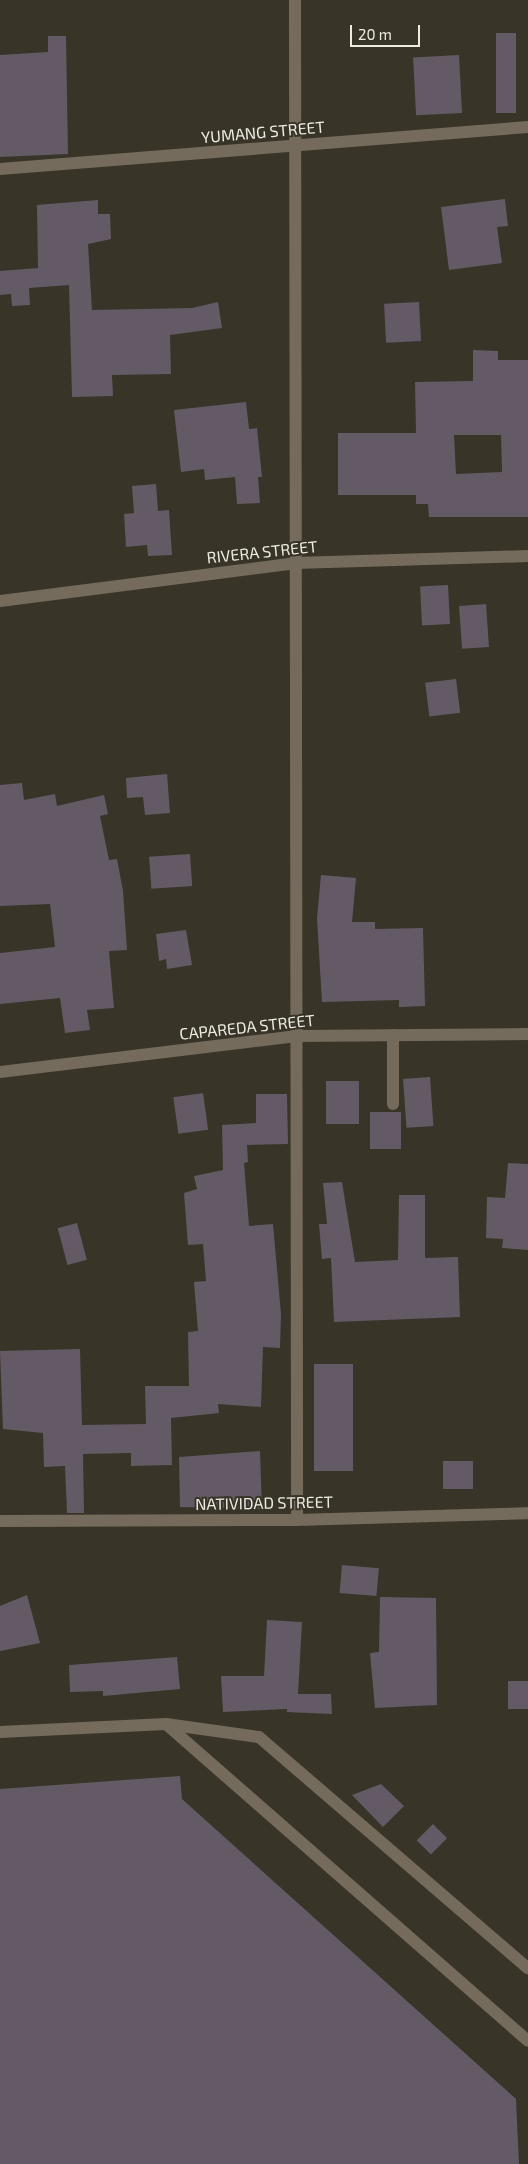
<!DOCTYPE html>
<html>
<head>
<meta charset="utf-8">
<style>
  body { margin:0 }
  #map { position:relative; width:528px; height:2164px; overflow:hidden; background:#383428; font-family:"Exo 2",sans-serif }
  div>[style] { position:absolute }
  .building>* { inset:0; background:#645a65; transform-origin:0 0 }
  .service>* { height:12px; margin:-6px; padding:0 6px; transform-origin:6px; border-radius:6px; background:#756b5c }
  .minor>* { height:12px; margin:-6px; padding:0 6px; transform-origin:6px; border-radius:6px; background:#756b5c }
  span { translate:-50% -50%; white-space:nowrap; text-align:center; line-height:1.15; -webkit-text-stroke:4px #383428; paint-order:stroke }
  .street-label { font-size:16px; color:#eeebe3 }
  .scale { position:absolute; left:350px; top:25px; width:70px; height:22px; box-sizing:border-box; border:2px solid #eeebe3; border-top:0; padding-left:6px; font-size:15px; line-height:18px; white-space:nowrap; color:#eeebe3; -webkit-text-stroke:4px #383428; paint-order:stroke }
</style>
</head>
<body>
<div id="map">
  <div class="building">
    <i style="left:496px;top:33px;width:20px;height:80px"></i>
    <i style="clip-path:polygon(48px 36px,66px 36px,68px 154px,0 157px,0 55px,48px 52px)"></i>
    <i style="left:459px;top:55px;width:58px;height:46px;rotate:87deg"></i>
    <i style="clip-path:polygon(505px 199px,508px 226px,497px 227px,502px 263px,449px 270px,441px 207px)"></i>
    <i style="clip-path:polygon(98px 200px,98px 214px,110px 214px,111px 239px,88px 244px,92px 310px,192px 308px,218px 302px,222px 328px,170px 335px,171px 374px,112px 375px,113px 396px,72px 397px,69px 285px,29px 288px,30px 305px,12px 306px,11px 294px,0 295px,0 271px,38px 268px,37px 205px)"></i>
    <i style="left:419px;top:302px;width:39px;height:35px;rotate:87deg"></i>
    <i style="clip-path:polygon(evenodd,473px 350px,498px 351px,498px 360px,528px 360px,528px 517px,429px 517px,428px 504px,416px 504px,416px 495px,338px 495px,338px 433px,416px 433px,415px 382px,473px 381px,473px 350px,454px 435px,501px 435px,502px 472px,456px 474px,454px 435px)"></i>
    <i style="clip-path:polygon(246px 402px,249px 429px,257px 428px,262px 477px,258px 477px,260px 503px,237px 504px,235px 477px,205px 480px,204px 469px,181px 472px,174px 410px)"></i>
    <i style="clip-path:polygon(156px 484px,158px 511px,169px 510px,172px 555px,148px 556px,147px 545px,126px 547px,124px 514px,134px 513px,132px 486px)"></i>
    <i style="left:448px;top:585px;width:39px;height:28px;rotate:87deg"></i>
    <i style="left:486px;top:604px;width:43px;height:27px;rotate:86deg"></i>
    <i style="left:456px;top:679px;width:34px;height:31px;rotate:83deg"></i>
    <i style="clip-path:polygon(167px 774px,170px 813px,145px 815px,143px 797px,127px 798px,126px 778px)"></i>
    <i style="clip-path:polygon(22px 783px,24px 800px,55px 794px,57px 806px,104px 795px,108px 814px,100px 816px,109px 860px,117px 859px,123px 891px,127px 950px,109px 951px,114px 1008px,87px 1010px,90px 1030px,65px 1033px,60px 998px,0 1004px,0 953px,55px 947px,50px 904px,0 906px,0 785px)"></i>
    <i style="left:190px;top:854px;width:32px;height:41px;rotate:86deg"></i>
    <i style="clip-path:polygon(321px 875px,356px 878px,352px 922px,375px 922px,375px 929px,423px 928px,425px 1006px,399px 1007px,399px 1000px,322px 1002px,317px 918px)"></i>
    <i style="clip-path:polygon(186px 930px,192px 965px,167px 969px,166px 959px,159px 961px,156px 934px)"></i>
    <i style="left:430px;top:1077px;width:49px;height:27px;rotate:86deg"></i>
    <i style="left:326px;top:1081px;width:33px;height:43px"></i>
    <i style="left:203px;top:1093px;width:37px;height:30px;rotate:82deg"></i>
    <i style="clip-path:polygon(256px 1094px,287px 1094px,288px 1144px,247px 1145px,248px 1162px,244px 1163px,249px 1226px,273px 1224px,281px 1314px,280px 1348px,263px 1347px,261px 1407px,218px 1404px,219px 1413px,171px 1418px,172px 1465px,131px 1466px,131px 1453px,83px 1454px,84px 1513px,67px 1513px,65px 1466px,44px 1467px,43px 1433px,3px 1429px,0 1351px,80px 1349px,82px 1425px,146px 1424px,145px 1386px,189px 1386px,188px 1332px,198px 1331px,194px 1282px,206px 1281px,203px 1244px,188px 1245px,184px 1193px,197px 1189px,194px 1176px,223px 1170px,222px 1125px,256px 1123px)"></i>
    <i style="left:370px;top:1112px;width:31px;height:37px"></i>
    <i style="clip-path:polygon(508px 1163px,528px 1164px,528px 1250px,502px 1248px,503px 1239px,486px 1238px,487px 1197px,505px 1198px)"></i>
    <i style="clip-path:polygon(342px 1182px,355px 1262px,398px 1260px,399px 1195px,425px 1195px,425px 1258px,458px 1257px,460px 1317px,334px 1322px,331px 1258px,322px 1259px,319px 1224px,327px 1224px,323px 1183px)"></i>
    <i style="left:77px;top:1223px;width:38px;height:20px;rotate:75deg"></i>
    <i style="left:314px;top:1364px;width:39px;height:107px"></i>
    <i style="clip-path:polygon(260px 1451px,262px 1509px,180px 1507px,179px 1457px)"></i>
    <i style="left:473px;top:1461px;width:28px;height:30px;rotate:90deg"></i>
    <i style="left:342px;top:1565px;width:37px;height:28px;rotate:5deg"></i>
    <i style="clip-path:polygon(27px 1595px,40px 1643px,0 1651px,0 1606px)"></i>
    <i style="clip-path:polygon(380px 1597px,436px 1598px,437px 1705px,375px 1708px,370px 1653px,379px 1652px)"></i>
    <i style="clip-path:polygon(267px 1620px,302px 1622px,298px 1694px,331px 1694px,332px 1714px,287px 1712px,287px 1709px,223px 1712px,221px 1676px,264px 1676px)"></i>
    <i style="clip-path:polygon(177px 1657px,180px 1689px,103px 1696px,103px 1691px,70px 1692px,69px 1665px)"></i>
    <i style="left:528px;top:1681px;width:28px;height:20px;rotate:90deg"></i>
    <i style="clip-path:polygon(180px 1776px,182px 1799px,516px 2099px,519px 2164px,0 2164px,0 1789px)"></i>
    <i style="clip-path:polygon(381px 1784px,404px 1806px,383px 1827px,352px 1795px)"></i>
    <i style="left:433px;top:1824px;width:20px;height:23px;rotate:45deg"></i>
  </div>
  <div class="service">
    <i style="left:393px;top:1104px;width:69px;rotate:-90deg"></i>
    <i style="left:166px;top:1724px;width:94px;rotate:8deg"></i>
    <i style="left:259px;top:1737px;width:355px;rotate:40.7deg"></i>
    <i style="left:0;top:1732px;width:166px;rotate:-2.8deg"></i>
    <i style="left:166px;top:1724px;width:481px;rotate:41.2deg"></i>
  </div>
  <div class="minor">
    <i style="left:295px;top:0;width:1520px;rotate:89.92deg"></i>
    <i style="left:0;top:169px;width:530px;rotate:-4.55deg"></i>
    <i style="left:0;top:601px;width:297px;rotate:-7.3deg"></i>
    <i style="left:295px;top:563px;width:233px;rotate:-1.7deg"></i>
    <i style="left:0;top:1072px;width:299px;rotate:-6.9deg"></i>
    <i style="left:297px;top:1036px;width:231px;rotate:-0.5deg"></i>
    <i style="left:0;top:1521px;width:297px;rotate:-0.2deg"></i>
    <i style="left:297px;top:1520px;width:231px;rotate:-1.7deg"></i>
  </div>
  <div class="street-label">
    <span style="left:263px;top:132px;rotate:-5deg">YUMANG STREET</span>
    <span style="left:262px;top:552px;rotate:-6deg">RIVERA STREET</span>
    <span style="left:247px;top:1027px;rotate:-6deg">CAPAREDA STREET</span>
    <span style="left:264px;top:1503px;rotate:-1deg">NATIVIDAD STREET</span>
  </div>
  <div class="scale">20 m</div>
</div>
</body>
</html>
